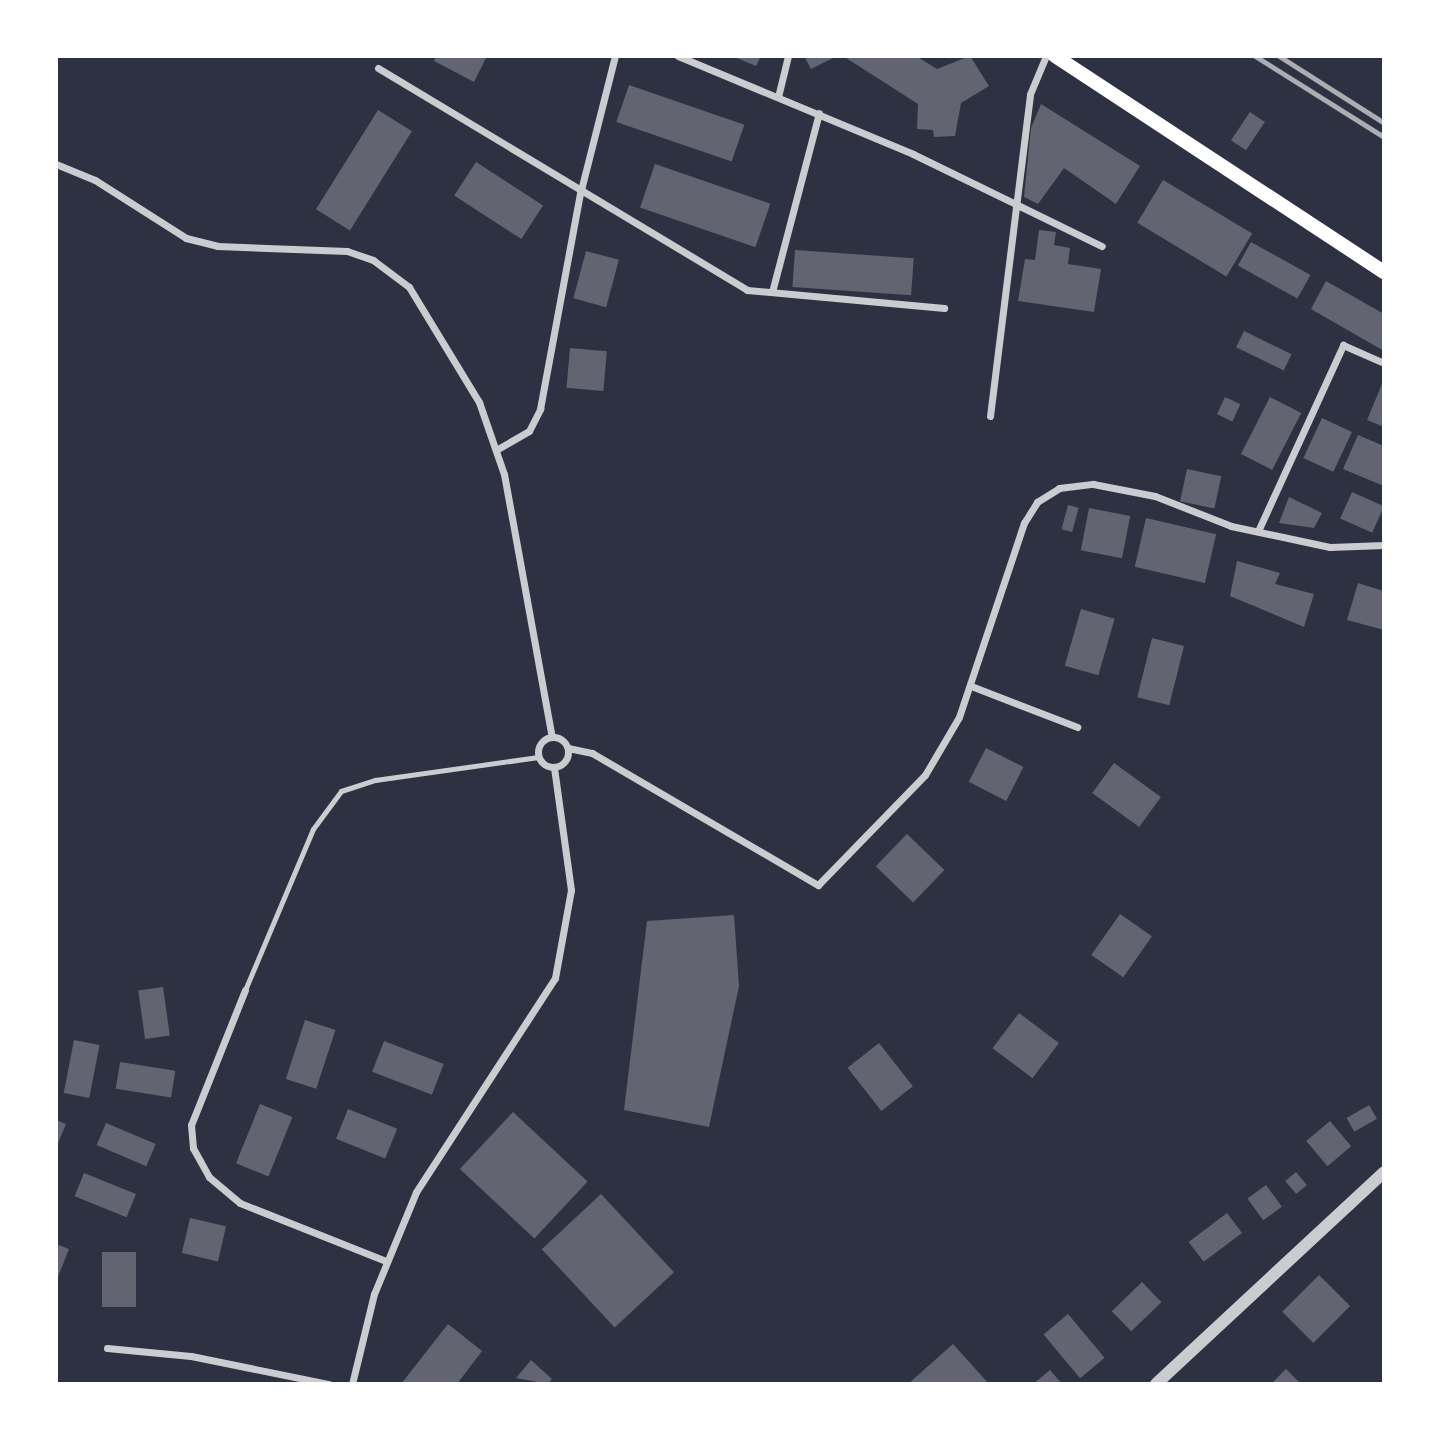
<!DOCTYPE html>
<html>
<head>
<meta charset="utf-8">
<style>
  body { margin:0 }
  #map { position:relative; width:1440px; height:1440px; overflow:hidden; background:#2d3142; font-family:Helvetica,sans-serif }
  div>[style] { position:absolute }
  .building>* { inset:0; background:#626471; transform-origin:0 0 }
  .service>* { height:5px; margin:-2.5px; padding:0 2.5px; transform-origin:2.5px; border-radius:2.5px; background:#caccd0 }
  .minor>* { height:7px; margin:-3.5px; padding:0 3.5px; transform-origin:3.5px; border-radius:3.5px; background:#caccd0 }
  .minor>.ring { margin:-3.5px; padding:0; box-sizing:content-box; background:none; border:7px solid #caccd0; border-radius:50% }
  .tertiary>* { height:12px; margin:-6px; padding:0 6px; transform-origin:6px; border-radius:6px; background:#caccd0 }
  .secondary>* { height:14px; margin:-7px; padding:0 7px; transform-origin:7px; border-radius:7px; background:#fff }
  .rail>* { height:5px; margin:-2.5px; padding:0 2.5px; transform-origin:2.5px; border-radius:2.5px; background:#abadb3 }
  span { translate:-50% -50%; white-space:nowrap; text-align:center; line-height:1.15; -webkit-text-stroke:5px #fff; paint-order:stroke }
  .frame { position:absolute; inset:0; border:58px solid #fff; pointer-events:none }
</style>
</head>
<body>
<div id="map">
  <div class="building">
    <i style="clip-path:polygon(436px 56px,487px 56px,474px 82px,434px 61px)"></i>
    <i style="clip-path:polygon(732px 56px,761px 56px,756px 66px)"></i>
    <i style="clip-path:polygon(804px 56px,837px 56px,811px 69px)"></i>
    <i style="clip-path:polygon(843px 56px,916px 56px,937px 69px,970px 56px,989px 86px,961px 103px,955px 136px,934px 137px,933px 130px,917px 129px,918px 104px)"></i>
    <i style="left:629px;top:85px;width:122px;height:39px;rotate:19deg"></i>
    <i style="clip-path:polygon(1041px 104px,1140px 166px,1116px 204px,1064px 168px,1038px 204px,1024px 197px,1031px 128px)"></i>
    <i style="left:378px;top:110px;width:40px;height:117px;rotate:32deg"></i>
    <i style="left:1250px;top:112px;width:18px;height:34px;rotate:34deg"></i>
    <i style="left:476px;top:162px;width:80px;height:40px;rotate:33deg"></i>
    <i style="left:655px;top:164px;width:122px;height:46px;rotate:19deg"></i>
    <i style="left:1163px;top:180px;width:104px;height:50px;rotate:31deg"></i>
    <i style="clip-path:polygon(1039px 230px,1056px 232px,1054px 245px,1070px 248px,1068px 264px,1101px 269px,1094px 312px,1018px 301px,1025px 259px,1035px 260px)"></i>
    <i style="left:1251px;top:242px;width:68px;height:27px;rotate:29deg"></i>
    <i style="left:795px;top:250px;width:119px;height:37px;rotate:4deg"></i>
    <i style="left:586px;top:251px;width:34px;height:49px;rotate:15deg"></i>
    <i style="clip-path:polygon(1326px 281px,1384px 314px,1384px 351px,1311px 309px)"></i>
    <i style="left:1244px;top:331px;width:53px;height:18px;rotate:26deg"></i>
    <i style="left:570px;top:348px;width:37px;height:40px;rotate:5deg"></i>
    <i style="clip-path:polygon(1384px 379px,1384px 427px,1367px 420px)"></i>
    <i style="left:1225px;top:397px;width:17px;height:19px;rotate:25deg"></i>
    <i style="left:1270px;top:397px;width:35px;height:64px;rotate:27deg"></i>
    <i style="left:1322px;top:418px;width:33px;height:44px;rotate:25deg"></i>
    <i style="clip-path:polygon(1358px 435px,1384px 446px,1384px 486px,1343px 469px)"></i>
    <i style="left:1187px;top:469px;width:35px;height:33px;rotate:12deg"></i>
    <i style="left:1352px;top:492px;width:35px;height:29px;rotate:24deg"></i>
    <i style="clip-path:polygon(1289px 497px,1322px 513px,1314px 528px,1279px 523px)"></i>
    <i style="left:1068px;top:505px;width:11px;height:25px;rotate:15deg"></i>
    <i style="left:1089px;top:508px;width:42px;height:43px;rotate:11deg"></i>
    <i style="left:1146px;top:518px;width:72px;height:50px;rotate:13deg"></i>
    <i style="clip-path:polygon(1237px 561px,1280px 573px,1275px 584px,1314px 594px,1304px 627px,1230px 596px)"></i>
    <i style="clip-path:polygon(1358px 583px,1384px 591px,1384px 630px,1347px 620px)"></i>
    <i style="left:1081px;top:609px;width:35px;height:59px;rotate:16deg"></i>
    <i style="left:1152px;top:638px;width:33px;height:61px;rotate:14deg"></i>
    <i style="left:986px;top:748px;width:42px;height:38px;rotate:27deg"></i>
    <i style="left:1114px;top:763px;width:58px;height:37px;rotate:36deg"></i>
    <i style="left:907px;top:834px;width:52px;height:45px;rotate:44deg"></i>
    <i style="left:1120px;top:914px;width:39px;height:50px;rotate:35deg"></i>
    <i style="clip-path:polygon(734px 915px,739px 986px,709px 1127px,624px 1110px,647px 921px)"></i>
    <i style="left:163px;top:987px;width:49px;height:25px;rotate:82deg"></i>
    <i style="left:1019px;top:1013px;width:50px;height:44px;rotate:37deg"></i>
    <i style="left:305px;top:1020px;width:32px;height:62px;rotate:18deg"></i>
    <i style="left:74px;top:1040px;width:26px;height:54px;rotate:11deg"></i>
    <i style="left:384px;top:1041px;width:64px;height:33px;rotate:21deg"></i>
    <i style="left:879px;top:1043px;width:55px;height:40px;rotate:52deg"></i>
    <i style="left:120px;top:1062px;width:56px;height:27px;rotate:9deg"></i>
    <i style="left:260px;top:1104px;width:35px;height:64px;rotate:22deg"></i>
    <i style="left:1369px;top:1105px;width:16px;height:26px;rotate:60deg"></i>
    <i style="left:348px;top:1109px;width:53px;height:32px;rotate:22deg"></i>
    <i style="left:513px;top:1112px;width:102px;height:78px;rotate:43deg"></i>
    <i style="clip-path:polygon(56px 1120px,66px 1124px,56px 1148px)"></i>
    <i style="left:1330px;top:1121px;width:33px;height:31px;rotate:50deg"></i>
    <i style="left:106px;top:1123px;width:54px;height:24px;rotate:23deg"></i>
    <i style="left:1296px;top:1172px;width:17px;height:14px;rotate:50deg"></i>
    <i style="left:84px;top:1173px;width:56px;height:25px;rotate:22deg"></i>
    <i style="left:1266px;top:1185px;width:27px;height:23px;rotate:54deg"></i>
    <i style="left:601px;top:1194px;width:107px;height:81px;rotate:47deg"></i>
    <i style="left:1227px;top:1213px;width:25px;height:48px;rotate:53deg"></i>
    <i style="left:190px;top:1218px;width:37px;height:36px;rotate:13deg"></i>
    <i style="clip-path:polygon(56px 1244px,69px 1249px,56px 1282px)"></i>
    <i style="left:102px;top:1252px;width:34px;height:55px"></i>
    <i style="left:1319px;top:1275px;width:44px;height:52px;rotate:45deg"></i>
    <i style="left:1142px;top:1282px;width:28px;height:42px;rotate:46deg"></i>
    <i style="left:1068px;top:1314px;width:57px;height:32px;rotate:50deg"></i>
    <i style="clip-path:polygon(448px 1324px,482px 1351px,457px 1384px,401px 1384px)"></i>
    <i style="clip-path:polygon(953px 1344px,989px 1384px,908px 1384px)"></i>
    <i style="clip-path:polygon(531px 1360px,552px 1379px,548px 1384px,516px 1378px)"></i>
    <i style="clip-path:polygon(1286px 1369px,1301px 1384px,1271px 1384px)"></i>
    <i style="clip-path:polygon(1050px 1370px,1062px 1384px,1033px 1384px)"></i>
  </div>
  <div class="service">
    <i style="left:245px;top:990px;width:175px;rotate:-67.1deg"></i>
    <i style="left:313px;top:829px;width:47px;rotate:-53.6deg"></i>
    <i style="left:341px;top:791px;width:36px;rotate:-18deg"></i>
    <i style="left:375px;top:780px;width:165px;rotate:-8deg"></i>
  </div>
  <div class="minor">
    <i style="left:678px;top:56px;width:255px;rotate:22.6deg"></i>
    <i style="left:913px;top:154px;width:210px;rotate:26deg"></i>
    <i style="left:378px;top:68px;width:431px;rotate:31deg"></i>
    <i style="left:747px;top:290px;width:198px;rotate:5.2deg"></i>
    <i style="left:778px;top:97px;width:42px;rotate:-76.3deg"></i>
    <i style="left:56px;top:164px;width:42px;rotate:22.3deg"></i>
    <i style="left:95px;top:180px;width:108px;rotate:32.5deg"></i>
    <i style="left:186px;top:238px;width:32px;rotate:14deg"></i>
    <i style="left:217px;top:246px;width:130px;rotate:2.2deg"></i>
    <i style="left:347px;top:251px;width:28px;rotate:19deg"></i>
    <i style="left:373px;top:260px;width:45px;rotate:36.9deg"></i>
    <i style="left:409px;top:287px;width:135px;rotate:58.7deg"></i>
    <i style="left:479px;top:402px;width:76px;rotate:70.9deg"></i>
    <i style="left:504px;top:474px;width:267px;rotate:79.7deg"></i>
    <i style="left:772px;top:292px;width:185px;rotate:-75.3deg"></i>
    <i style="left:990px;top:416px;width:324px;rotate:-82.9deg"></i>
    <i style="left:1030px;top:94px;width:41px;rotate:-67.2deg"></i>
    <i style="left:496px;top:450px;width:38px;rotate:-30deg"></i>
    <i style="left:529px;top:431px;width:25px;rotate:-63deg"></i>
    <i style="left:540px;top:409px;width:219px;rotate:-79.5deg"></i>
    <i style="left:580px;top:194px;width:142px;rotate:-75.8deg"></i>
    <i style="left:1258px;top:531px;width:205px;rotate:-65.4deg"></i>
    <i style="left:1343px;top:345px;width:45px;rotate:23.7deg"></i>
    <i style="left:971px;top:686px;width:114px;rotate:21.1deg"></i>
    <i class="ring" style="left:538px;top:737px;width:23px;height:23px"></i>
    <i style="left:568px;top:748px;width:25px;rotate:12deg"></i>
    <i style="left:592px;top:753px;width:262px;rotate:30.3deg"></i>
    <i style="left:818px;top:885px;width:153px;rotate:-45.8deg"></i>
    <i style="left:925px;top:775px;width:67px;rotate:-59.6deg"></i>
    <i style="left:959px;top:717px;width:205px;rotate:-71.5deg"></i>
    <i style="left:1024px;top:523px;width:25px;rotate:-58deg"></i>
    <i style="left:1037px;top:502px;width:26px;rotate:-32deg"></i>
    <i style="left:1059px;top:488px;width:34px;rotate:-7deg"></i>
    <i style="left:1093px;top:484px;width:63px;rotate:11deg"></i>
    <i style="left:1155px;top:496px;width:82px;rotate:21.5deg"></i>
    <i style="left:1231px;top:526px;width:101px;rotate:12deg"></i>
    <i style="left:1330px;top:547px;width:54px;rotate:-2.1deg"></i>
    <i style="left:245px;top:990px;width:145px;rotate:111.8deg"></i>
    <i style="left:191px;top:1125px;width:23px;rotate:85deg"></i>
    <i style="left:193px;top:1148px;width:33px;rotate:61deg"></i>
    <i style="left:209px;top:1177px;width:40px;rotate:40deg"></i>
    <i style="left:240px;top:1203px;width:157px;rotate:21.7deg"></i>
    <i style="left:107px;top:1348px;width:84px;rotate:5.4deg"></i>
    <i style="left:191px;top:1356px;width:141px;rotate:11.5deg"></i>
    <i style="left:352px;top:1384px;width:93px;rotate:-76.3deg"></i>
    <i style="left:374px;top:1294px;width:110px;rotate:-67.6deg"></i>
    <i style="left:416px;top:1192px;width:255px;rotate:-57deg"></i>
    <i style="left:555px;top:978px;width:89px;rotate:-79.7deg"></i>
    <i style="left:571px;top:890px;width:123px;rotate:-97.9deg"></i>
  </div>
  <div class="tertiary">
    <i style="left:1156px;top:1384px;width:311px;rotate:-42.9deg"></i>
  </div>
  <div class="secondary">
    <i style="left:1055px;top:56px;width:394px;rotate:33.3deg"></i>
  </div>
  <div class="rail">
    <i style="left:1255px;top:56px;width:152px;rotate:32.1deg"></i>
    <i style="left:1279px;top:56px;width:125px;rotate:32.5deg"></i>
  </div>
  <div class="frame"></div>
</div>
</body>
</html>
